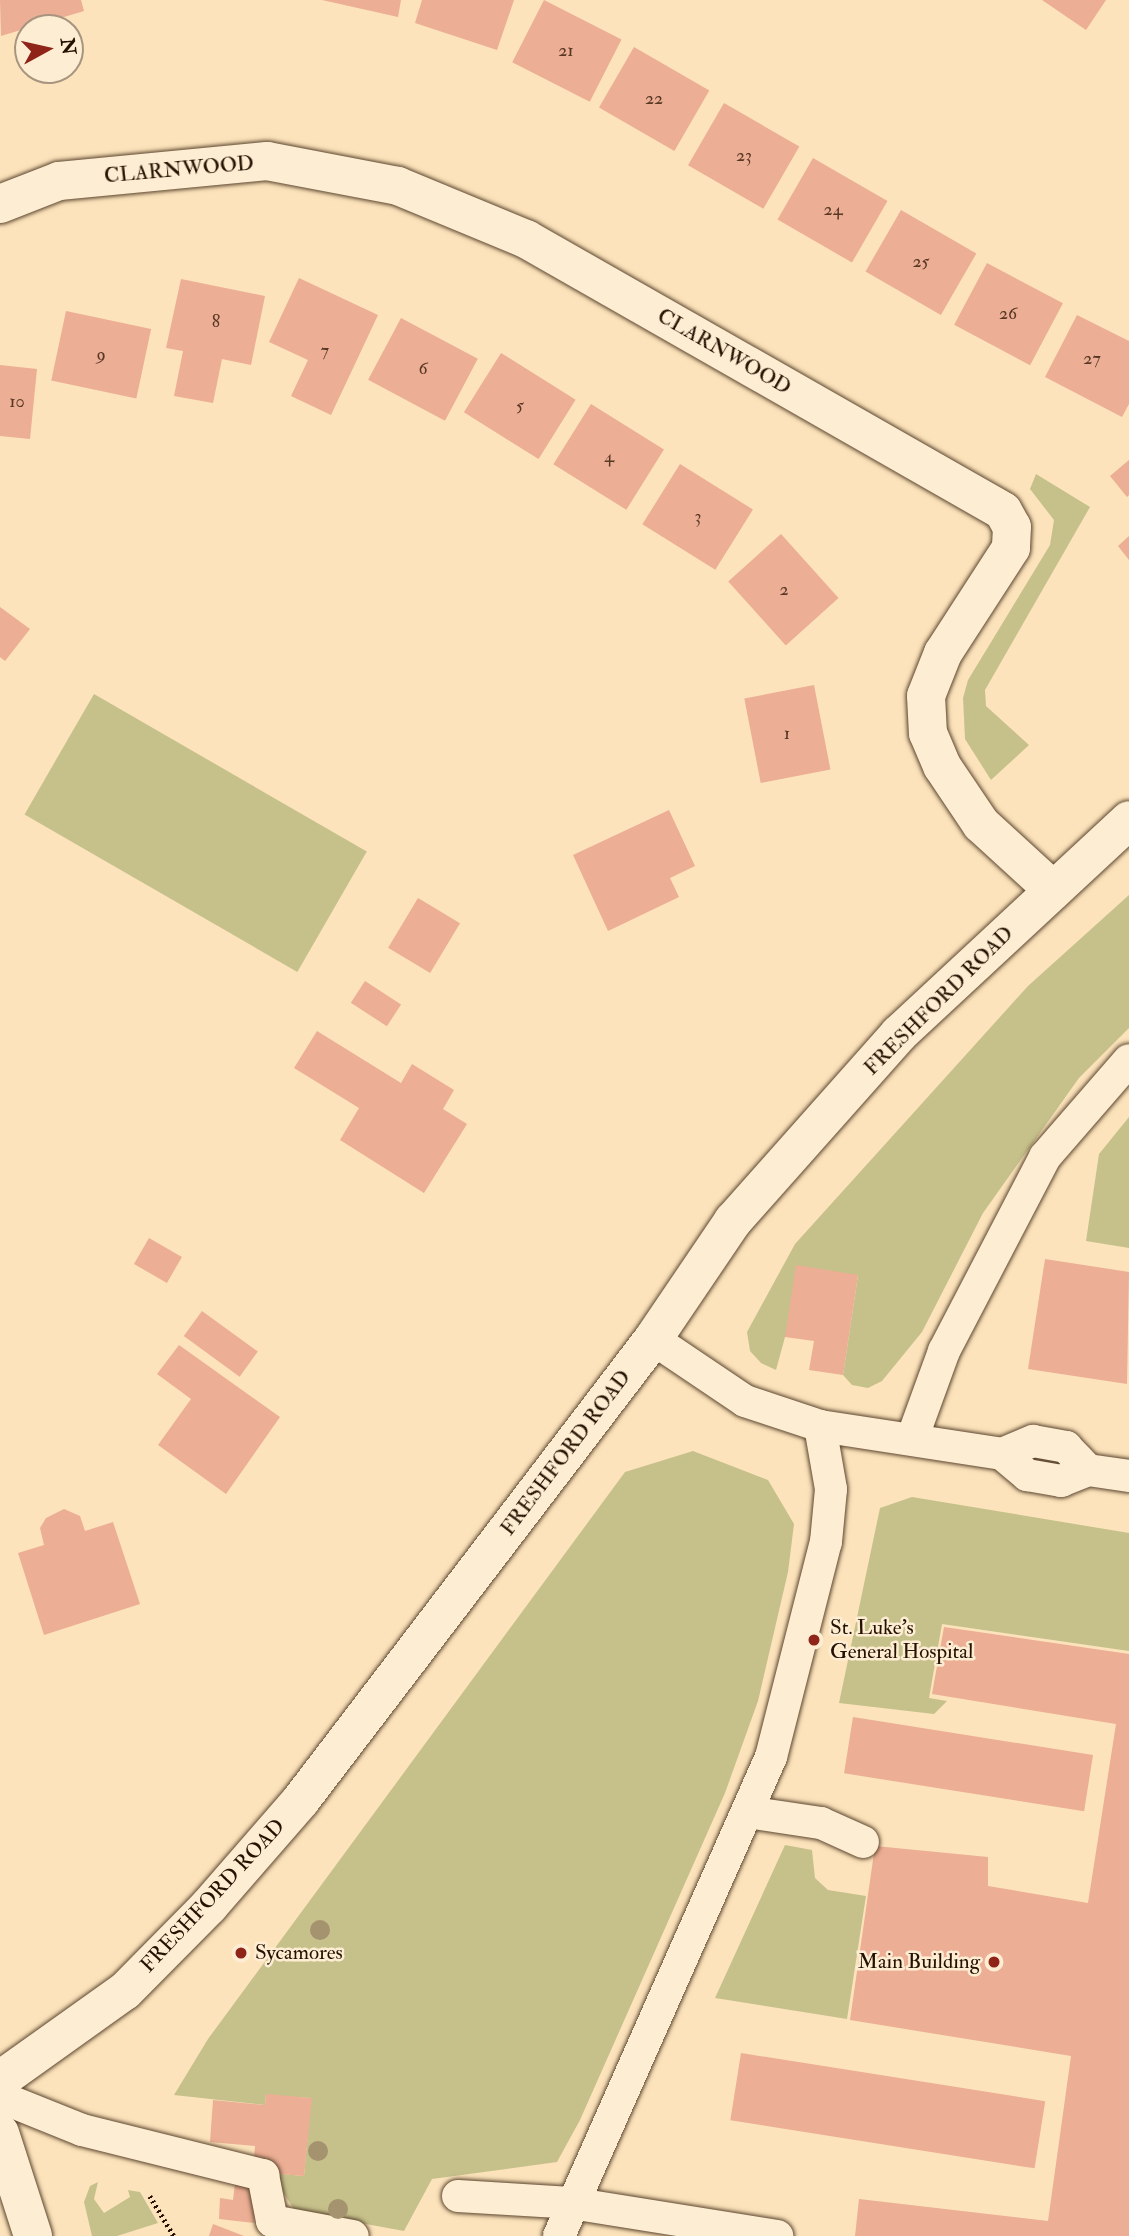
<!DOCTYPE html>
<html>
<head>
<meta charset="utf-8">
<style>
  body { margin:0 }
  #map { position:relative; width:1129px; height:2236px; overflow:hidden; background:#fce3bb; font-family:"IM FELL Double Pica",serif }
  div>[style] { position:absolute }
  .green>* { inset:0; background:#c6c18b; transform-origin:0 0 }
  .building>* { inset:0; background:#ecae94; transform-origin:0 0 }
  .path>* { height:4.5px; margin-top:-2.25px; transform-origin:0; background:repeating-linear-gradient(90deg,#261100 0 2px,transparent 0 5.5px) }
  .roads { filter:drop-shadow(0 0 2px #5c462f) drop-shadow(0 0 2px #5c462f) }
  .service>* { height:32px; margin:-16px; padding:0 16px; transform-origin:16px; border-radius:16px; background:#fdedd3 }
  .minor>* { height:38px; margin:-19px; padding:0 19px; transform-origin:19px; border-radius:19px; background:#fdedd3 }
  .secondary>* { height:38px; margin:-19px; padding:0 19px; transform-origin:19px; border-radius:19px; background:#fdedd3 }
  .trees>* { width:20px; height:20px; margin:-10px; border-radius:50%; background:#a5926f }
  .dots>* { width:19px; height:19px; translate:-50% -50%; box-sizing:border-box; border:4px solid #fdedd3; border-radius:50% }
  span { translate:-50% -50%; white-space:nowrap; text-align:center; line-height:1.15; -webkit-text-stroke:5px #fdedd3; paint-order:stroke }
  .number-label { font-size:18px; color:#583825 }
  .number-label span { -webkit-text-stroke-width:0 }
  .street-label { font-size:21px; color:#261100 }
  .poi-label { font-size:21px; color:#261100 }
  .left { translate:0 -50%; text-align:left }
  .right { translate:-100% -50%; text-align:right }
  .north { position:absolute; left:14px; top:14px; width:70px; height:70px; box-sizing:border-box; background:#fdedd3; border:2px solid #a7957f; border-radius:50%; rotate:82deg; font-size:19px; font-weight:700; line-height:28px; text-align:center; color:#261100 }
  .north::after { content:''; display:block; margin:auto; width:24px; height:32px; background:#8f2418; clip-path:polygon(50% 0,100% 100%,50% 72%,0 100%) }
</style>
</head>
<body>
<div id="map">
  <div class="green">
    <i style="clip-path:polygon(1036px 474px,1090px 507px,985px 690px,986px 706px,1029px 745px,991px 780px,965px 739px,963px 698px,968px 680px,1050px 545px,1054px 520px,1030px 489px)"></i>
    <i style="left:94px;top:694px;width:315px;height:139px;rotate:30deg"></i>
    <i style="clip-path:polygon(1129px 895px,1129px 1028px,1079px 1078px,983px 1213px,922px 1332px,882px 1381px,868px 1388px,852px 1385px,843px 1375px,858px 1275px,785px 1337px,776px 1370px,761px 1363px,750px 1351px,747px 1332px,795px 1244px,1028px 986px)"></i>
    <i style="clip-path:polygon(1129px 1117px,1129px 1248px,1086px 1241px,1099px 1154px)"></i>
    <i style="clip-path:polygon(693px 1451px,768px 1480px,794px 1524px,788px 1572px,758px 1701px,725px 1793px,580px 2120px,557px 2162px,432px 2179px,404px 2231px,295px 2211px,271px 2173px,304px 2176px,311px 2098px,266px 2095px,265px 2105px,174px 2095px,208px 2039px,625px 1472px)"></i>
    <i style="clip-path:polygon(912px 1497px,1129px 1533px,1129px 1651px,942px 1624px,929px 1698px,947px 1701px,934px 1714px,839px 1703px,880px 1508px)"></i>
    <i style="clip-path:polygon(785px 1845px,812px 1850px,815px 1878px,828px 1890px,866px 1896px,847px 2019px,715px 1998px)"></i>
    <i style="clip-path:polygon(98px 2182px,94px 2199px,104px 2213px,130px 2197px,128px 2190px,140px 2192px,158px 2223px,117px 2236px,92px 2236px,84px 2202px,90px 2186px)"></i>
  </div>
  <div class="building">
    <i style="clip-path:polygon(0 0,81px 0,84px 11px,1px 36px)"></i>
    <i style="clip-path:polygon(322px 0,401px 0,398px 17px)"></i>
    <i style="clip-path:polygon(422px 0,514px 0,497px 50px,415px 23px)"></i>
    <i style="left:544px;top:0;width:87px;height:70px;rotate:27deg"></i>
    <i style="clip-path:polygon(1042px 0,1106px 0,1086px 30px)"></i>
    <i style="left:634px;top:47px;width:87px;height:70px;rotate:30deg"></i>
    <i style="left:724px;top:103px;width:87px;height:72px;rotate:30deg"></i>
    <i style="left:813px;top:158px;width:86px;height:71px;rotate:30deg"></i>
    <i style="left:901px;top:210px;width:87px;height:71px;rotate:30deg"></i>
    <i style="left:987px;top:263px;width:86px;height:70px;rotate:28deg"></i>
    <i style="clip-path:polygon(299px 278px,378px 315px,331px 415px,291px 396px,308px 360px,269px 342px)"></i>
    <i style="clip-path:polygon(181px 279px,265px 296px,251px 365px,222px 359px,213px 403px,174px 396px,183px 351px,166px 348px)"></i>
    <i style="left:66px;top:311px;width:87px;height:71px;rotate:12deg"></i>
    <i style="clip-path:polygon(1077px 315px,1129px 341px,1129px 404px,1122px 417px,1045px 377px)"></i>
    <i style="left:401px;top:318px;width:87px;height:70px;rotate:28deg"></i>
    <i style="left:501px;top:353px;width:88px;height:70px;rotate:32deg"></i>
    <i style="clip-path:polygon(0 365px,37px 369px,30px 439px,0 436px)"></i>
    <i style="left:591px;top:404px;width:86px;height:71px;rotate:32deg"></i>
    <i style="clip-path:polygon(1129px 460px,1129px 495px,1127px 497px,1110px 476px)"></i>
    <i style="left:680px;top:464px;width:86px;height:71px;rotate:32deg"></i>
    <i style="left:781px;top:534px;width:86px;height:71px;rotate:48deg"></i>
    <i style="clip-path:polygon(1129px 536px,1129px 560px,1118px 546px)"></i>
    <i style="clip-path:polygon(0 607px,30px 629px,5px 661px,0 657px)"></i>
    <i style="left:814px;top:685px;width:86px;height:71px;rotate:79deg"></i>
    <i style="clip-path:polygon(669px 810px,695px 866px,670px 878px,679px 897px,608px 931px,573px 855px)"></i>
    <i style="left:418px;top:898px;width:49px;height:58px;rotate:31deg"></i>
    <i style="left:365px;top:981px;width:43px;height:26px;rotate:33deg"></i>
    <i style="clip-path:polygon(317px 1031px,401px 1083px,412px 1064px,454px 1090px,443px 1109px,467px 1124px,424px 1193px,340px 1140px,359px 1108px,294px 1068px)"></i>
    <i style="left:149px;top:1238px;width:38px;height:30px;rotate:30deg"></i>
    <i style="clip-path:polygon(1045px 1259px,1129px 1272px,1127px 1384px,1028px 1369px)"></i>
    <i style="clip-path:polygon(796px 1265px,858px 1275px,843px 1375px,809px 1370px,814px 1341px,785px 1337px)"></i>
    <i style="left:202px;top:1311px;width:69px;height:31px;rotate:36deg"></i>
    <i style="clip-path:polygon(179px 1345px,280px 1417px,226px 1494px,158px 1445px,191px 1399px,157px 1374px)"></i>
    <i style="clip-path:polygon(64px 1509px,80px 1516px,85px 1531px,113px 1522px,140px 1604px,44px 1635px,18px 1553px,44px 1545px,40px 1528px,46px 1518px)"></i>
    <i style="clip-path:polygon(944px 1627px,1129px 1654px,1129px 2236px,855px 2236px,859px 2199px,1048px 2221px,1071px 2056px,850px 2020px,875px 1846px,988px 1857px,988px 1886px,1088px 1903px,1116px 1724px,932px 1694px)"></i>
    <i style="left:853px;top:1717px;width:243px;height:57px;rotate:9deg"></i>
    <i style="left:741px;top:2053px;width:308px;height:68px;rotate:9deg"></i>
    <i style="clip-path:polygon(266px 2094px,312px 2098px,304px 2176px,253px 2172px,255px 2146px,210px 2142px,213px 2100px,265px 2105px)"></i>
    <i style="clip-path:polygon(236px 2175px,260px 2178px,254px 2223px,219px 2219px,220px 2198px,233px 2200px)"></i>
    <i style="clip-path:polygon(213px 2224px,244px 2236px,209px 2236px)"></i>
  </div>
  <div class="path">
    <i style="left:150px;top:2196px;width:47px;rotate:59deg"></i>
  </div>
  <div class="roads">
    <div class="service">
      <i style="left:653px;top:1339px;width:111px;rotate:34deg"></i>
      <i style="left:745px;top:1401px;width:79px;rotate:18.4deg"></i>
      <i style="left:820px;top:1426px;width:184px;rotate:8.7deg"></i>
      <i style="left:1002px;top:1454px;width:33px;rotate:40deg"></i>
      <i style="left:1027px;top:1475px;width:35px;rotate:10deg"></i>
      <i style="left:1061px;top:1481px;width:29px;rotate:-22deg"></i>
      <i style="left:1088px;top:1470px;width:41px;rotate:8.3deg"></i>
      <i style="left:912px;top:1439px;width:94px;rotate:-70deg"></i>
      <i style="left:944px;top:1351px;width:219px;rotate:-62.5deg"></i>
      <i style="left:1045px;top:1157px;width:128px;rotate:-49.1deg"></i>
      <i style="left:1002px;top:1454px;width:34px;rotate:-23deg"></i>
      <i style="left:1033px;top:1441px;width:34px;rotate:10deg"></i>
      <i style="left:1066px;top:1447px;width:32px;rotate:46deg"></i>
      <i style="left:747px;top:1812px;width:75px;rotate:8.5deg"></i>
      <i style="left:821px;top:1823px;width:46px;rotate:24.3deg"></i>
      <i style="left:0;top:2097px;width:88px;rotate:21.9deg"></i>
      <i style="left:82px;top:2130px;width:187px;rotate:14deg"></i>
      <i style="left:263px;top:2175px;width:47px;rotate:78.9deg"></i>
      <i style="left:272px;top:2221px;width:82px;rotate:10.5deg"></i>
      <i style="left:458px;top:2196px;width:113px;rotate:3.5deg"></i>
      <i style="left:571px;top:2203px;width:209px;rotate:9.1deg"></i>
      <i style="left:559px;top:2236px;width:524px;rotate:-66.13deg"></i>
      <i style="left:771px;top:1757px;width:222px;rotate:-75.7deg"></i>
      <i style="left:826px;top:1542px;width:53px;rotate:-84.6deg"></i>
      <i style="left:831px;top:1489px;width:64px;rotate:-99.9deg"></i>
    </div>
    <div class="minor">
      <i style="left:0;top:204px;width:63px;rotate:-21.3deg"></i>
      <i style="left:59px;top:181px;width:209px;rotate:-5.5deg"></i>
      <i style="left:267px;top:161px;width:133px;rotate:10.8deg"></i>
      <i style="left:398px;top:186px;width:139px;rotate:22.5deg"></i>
      <i style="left:526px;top:239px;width:549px;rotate:29.69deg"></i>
      <i style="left:1003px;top:511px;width:18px;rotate:61deg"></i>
      <i style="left:1012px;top:527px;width:21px;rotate:93deg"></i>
      <i style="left:1011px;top:548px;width:125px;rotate:122.9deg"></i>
      <i style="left:943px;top:653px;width:46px;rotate:111.6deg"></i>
      <i style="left:926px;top:696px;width:37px;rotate:87deg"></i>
      <i style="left:928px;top:733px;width:36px;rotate:67deg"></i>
      <i style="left:942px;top:766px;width:70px;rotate:56.1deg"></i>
      <i style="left:981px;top:824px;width:98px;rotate:42.5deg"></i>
      <i style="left:0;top:2133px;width:108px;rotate:72.2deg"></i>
    </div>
    <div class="secondary">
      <i style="left:0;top:2080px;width:153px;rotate:-35.5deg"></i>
      <i style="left:125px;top:1991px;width:120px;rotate:-45.3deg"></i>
      <i style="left:209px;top:1906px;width:140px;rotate:-49deg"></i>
      <i style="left:301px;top:1800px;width:580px;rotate:-52.64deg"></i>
      <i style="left:653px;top:1339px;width:143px;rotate:-55.9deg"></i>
      <i style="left:733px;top:1221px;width:250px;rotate:-48.4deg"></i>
      <i style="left:899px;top:1034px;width:314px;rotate:-42.9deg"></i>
    </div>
  </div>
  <div class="trees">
    <i style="left:320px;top:1930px"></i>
    <i style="left:318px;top:2151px"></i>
    <i style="left:338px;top:2209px"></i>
  </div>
  <div class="dots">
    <i style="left:814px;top:1640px;background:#8f2418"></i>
    <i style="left:241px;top:1953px;background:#8f2418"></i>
    <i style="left:994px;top:1962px;background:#8f2418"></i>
  </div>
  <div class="number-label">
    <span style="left:566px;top:51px">21</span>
    <span style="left:654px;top:99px">22</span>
    <span style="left:744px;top:156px">23</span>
    <span style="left:833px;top:210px">24</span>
    <span style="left:921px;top:262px">25</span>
    <span style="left:1008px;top:314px">26</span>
    <span style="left:216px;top:322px">8</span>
    <span style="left:325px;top:351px">7</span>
    <span style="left:101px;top:355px">9</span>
    <span style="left:1092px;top:359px">27</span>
    <span style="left:423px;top:369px">6</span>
    <span style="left:17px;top:402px">10</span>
    <span style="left:520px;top:406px">5</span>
    <span style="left:609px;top:457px">4</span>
    <span style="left:698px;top:517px">3</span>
    <span style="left:784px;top:590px">2</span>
    <span style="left:787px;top:734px">1</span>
  </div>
  <div class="street-label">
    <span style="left:179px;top:170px;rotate:-5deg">CLARNWOOD</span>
    <span style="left:724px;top:352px;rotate:30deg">CLARNWOOD</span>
    <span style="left:939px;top:1001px;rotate:-45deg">FRESHFORD ROAD</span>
    <span style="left:566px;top:1453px;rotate:-53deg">FRESHFORD ROAD</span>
    <span style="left:213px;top:1896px;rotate:-47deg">FRESHFORD ROAD</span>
  </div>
  <div class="poi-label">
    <span class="left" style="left:830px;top:1640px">St. Luke's<br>General Hospital</span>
    <span class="left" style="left:255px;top:1953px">Sycamores</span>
    <span class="right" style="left:980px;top:1962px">Main Building</span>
  </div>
  <div class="north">N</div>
</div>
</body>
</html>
